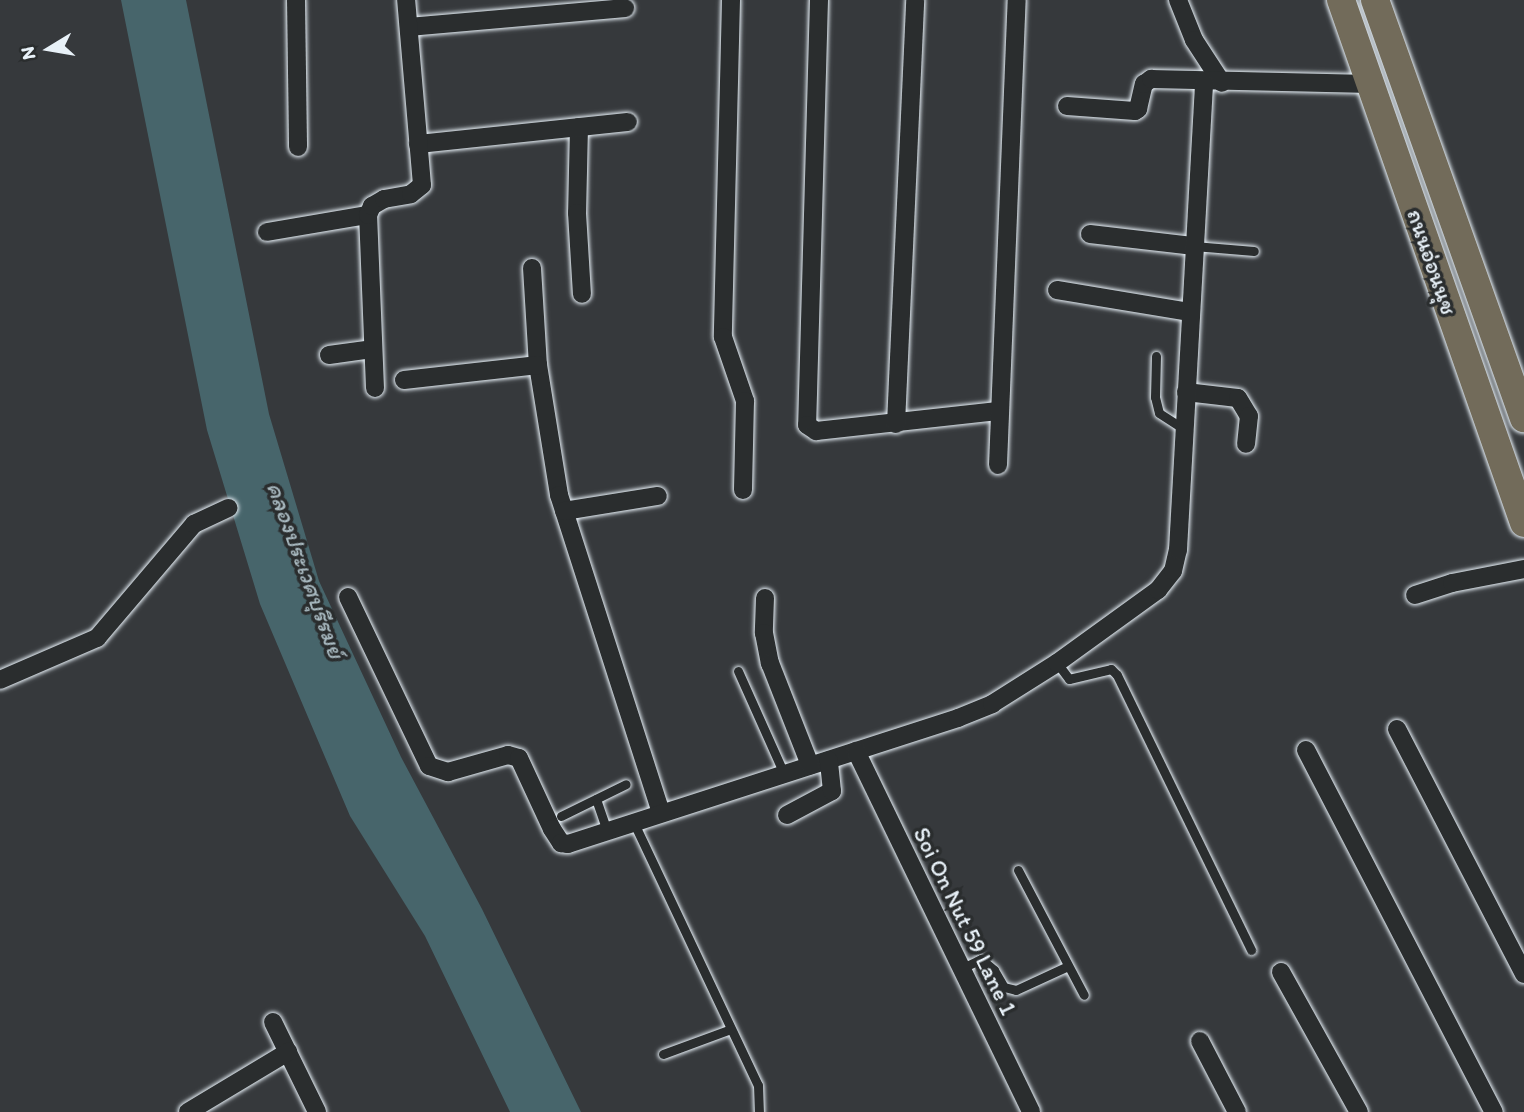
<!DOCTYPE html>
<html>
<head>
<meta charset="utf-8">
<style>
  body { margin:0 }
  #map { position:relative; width:1524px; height:1112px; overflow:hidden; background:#36393c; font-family:Itim,"Playpen Sans Thai",sans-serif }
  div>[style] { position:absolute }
  .water>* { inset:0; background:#47656b }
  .roads { filter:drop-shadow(0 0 2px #e8f1f8) drop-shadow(0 0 2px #e8f1f8) }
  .service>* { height:9px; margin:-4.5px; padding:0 4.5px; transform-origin:4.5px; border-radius:4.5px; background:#2a2d2e }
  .minor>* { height:18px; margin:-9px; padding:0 9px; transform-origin:9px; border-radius:9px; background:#2a2d2e }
  .primary>* { height:28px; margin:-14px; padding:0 14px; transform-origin:14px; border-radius:14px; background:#726b5a }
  span { translate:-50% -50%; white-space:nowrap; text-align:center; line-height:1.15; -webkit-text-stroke:7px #2a2d2e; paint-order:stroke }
  .street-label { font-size:23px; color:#e8f1f8 }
  .water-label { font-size:24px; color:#a8b9c0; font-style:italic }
  .north { position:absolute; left:14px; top:14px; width:70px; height:70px; -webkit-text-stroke:5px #2a2d2e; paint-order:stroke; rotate:259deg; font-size:19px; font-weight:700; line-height:28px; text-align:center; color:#e8f1f8 }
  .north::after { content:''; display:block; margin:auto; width:24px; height:32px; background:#e8f1f8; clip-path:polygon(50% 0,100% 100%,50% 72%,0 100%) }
</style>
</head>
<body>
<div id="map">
  <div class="water">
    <i style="clip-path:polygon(121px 0,186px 0,269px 414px,319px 581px,401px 757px,482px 909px,581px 1112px,510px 1112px,425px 936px,350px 816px,260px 604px,207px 430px)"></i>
  </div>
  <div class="roads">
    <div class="service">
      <i style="left:1194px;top:246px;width:60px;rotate:4.8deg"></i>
      <i style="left:1156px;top:356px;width:41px;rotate:91.4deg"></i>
      <i style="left:1155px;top:397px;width:16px;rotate:76deg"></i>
      <i style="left:1159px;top:413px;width:30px;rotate:33deg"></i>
      <i style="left:1057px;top:663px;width:20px;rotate:53deg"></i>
      <i style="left:1069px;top:679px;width:43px;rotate:-13.4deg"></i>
      <i style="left:1111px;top:669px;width:8px;rotate:45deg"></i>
      <i style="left:1117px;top:675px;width:306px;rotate:64deg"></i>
      <i style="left:738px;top:671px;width:113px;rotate:65.9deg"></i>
      <i style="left:596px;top:799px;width:34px;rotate:71deg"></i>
      <i style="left:561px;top:816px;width:72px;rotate:-26.2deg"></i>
      <i style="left:633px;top:821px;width:292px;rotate:64.7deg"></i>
      <i style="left:758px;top:1085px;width:27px;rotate:88deg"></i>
      <i style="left:1018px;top:870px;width:141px;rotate:62.2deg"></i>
      <i style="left:960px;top:969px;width:23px;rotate:-25deg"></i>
      <i style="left:981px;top:959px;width:17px;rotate:40deg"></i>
      <i style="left:994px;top:970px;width:20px;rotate:60deg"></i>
      <i style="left:1004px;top:987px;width:12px;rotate:14deg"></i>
      <i style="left:1016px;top:990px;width:57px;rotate:-24.8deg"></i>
      <i style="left:663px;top:1054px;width:72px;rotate:-20.2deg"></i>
    </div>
    <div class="minor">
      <i style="left:296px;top:0;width:147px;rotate:89.2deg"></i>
      <i style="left:731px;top:0;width:337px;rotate:91.4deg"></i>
      <i style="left:723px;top:337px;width:68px;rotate:71deg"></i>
      <i style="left:745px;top:401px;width:89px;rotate:91.3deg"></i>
      <i style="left:819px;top:0;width:425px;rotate:91.6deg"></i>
      <i style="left:807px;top:425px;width:11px;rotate:34deg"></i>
      <i style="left:816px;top:431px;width:183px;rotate:-6.3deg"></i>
      <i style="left:1178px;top:0;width:43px;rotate:68.2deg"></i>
      <i style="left:1194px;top:40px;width:51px;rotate:56.9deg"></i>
      <i style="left:409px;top:27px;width:217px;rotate:-5deg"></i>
      <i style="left:1067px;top:106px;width:68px;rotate:4.2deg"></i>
      <i style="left:1135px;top:111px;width:4px;rotate:-34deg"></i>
      <i style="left:1138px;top:109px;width:26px;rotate:-77deg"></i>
      <i style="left:1144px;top:84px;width:9px;rotate:-36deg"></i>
      <i style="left:1151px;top:79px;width:219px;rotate:1.3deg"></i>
      <i style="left:579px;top:127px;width:86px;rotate:91.3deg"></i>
      <i style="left:577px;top:213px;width:81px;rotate:86.5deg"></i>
      <i style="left:418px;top:144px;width:211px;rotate:-6deg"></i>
      <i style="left:267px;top:232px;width:102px;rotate:-9.6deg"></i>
      <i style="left:1090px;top:234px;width:105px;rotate:6.6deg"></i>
      <i style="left:532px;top:268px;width:97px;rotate:86.5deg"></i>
      <i style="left:538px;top:365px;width:132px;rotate:80.8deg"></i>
      <i style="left:559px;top:495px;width:334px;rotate:72.2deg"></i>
      <i style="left:1057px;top:290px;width:135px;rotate:9.4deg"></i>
      <i style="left:329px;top:355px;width:43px;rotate:-7.9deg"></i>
      <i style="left:404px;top:380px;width:135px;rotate:-6.4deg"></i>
      <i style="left:375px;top:388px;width:173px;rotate:-92.3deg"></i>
      <i style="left:368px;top:215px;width:10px;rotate:-66deg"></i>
      <i style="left:372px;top:206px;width:14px;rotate:-30deg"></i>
      <i style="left:384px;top:199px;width:27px;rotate:-10deg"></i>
      <i style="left:411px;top:194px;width:14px;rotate:-39deg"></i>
      <i style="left:422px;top:185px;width:186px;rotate:-94.9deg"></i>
      <i style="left:1186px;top:392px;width:52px;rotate:6.6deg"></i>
      <i style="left:1238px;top:398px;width:21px;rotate:59deg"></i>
      <i style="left:1249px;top:416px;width:28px;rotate:96deg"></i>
      <i style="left:896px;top:424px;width:424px;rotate:-87.4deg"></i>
      <i style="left:998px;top:465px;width:465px;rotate:-87.7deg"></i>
      <i style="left:564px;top:511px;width:95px;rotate:-9.1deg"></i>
      <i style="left:1415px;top:595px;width:39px;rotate:-18deg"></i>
      <i style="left:1452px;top:583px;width:73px;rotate:-11deg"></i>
      <i style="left:348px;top:597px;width:187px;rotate:64.4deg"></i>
      <i style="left:429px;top:766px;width:20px;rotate:18deg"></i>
      <i style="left:448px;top:772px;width:62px;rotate:-15.8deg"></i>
      <i style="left:508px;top:755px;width:11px;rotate:15deg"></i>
      <i style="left:519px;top:758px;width:78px;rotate:65.1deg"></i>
      <i style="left:552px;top:829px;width:17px;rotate:57deg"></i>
      <i style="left:561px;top:843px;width:7px;rotate:8deg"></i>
      <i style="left:568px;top:844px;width:410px;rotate:-17.9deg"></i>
      <i style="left:958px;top:718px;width:37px;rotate:-22deg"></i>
      <i style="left:992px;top:704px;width:77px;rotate:-32.2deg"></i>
      <i style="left:1057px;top:663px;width:125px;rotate:-35.9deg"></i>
      <i style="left:1158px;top:590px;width:24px;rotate:-52deg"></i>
      <i style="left:1173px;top:571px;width:22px;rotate:-77deg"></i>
      <i style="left:1178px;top:550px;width:468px;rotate:-86.8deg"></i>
      <i style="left:765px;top:598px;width:35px;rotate:92deg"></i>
      <i style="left:764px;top:633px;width:31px;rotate:79deg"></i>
      <i style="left:770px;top:663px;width:110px;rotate:68.6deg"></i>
      <i style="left:0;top:680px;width:106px;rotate:-23.4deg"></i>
      <i style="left:97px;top:638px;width:150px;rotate:-49.6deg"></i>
      <i style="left:194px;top:524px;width:38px;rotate:-25deg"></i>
      <i style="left:1397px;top:729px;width:276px;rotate:62.6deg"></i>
      <i style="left:1306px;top:750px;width:408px;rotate:62.6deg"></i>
      <i style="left:856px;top:751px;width:401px;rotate:64.1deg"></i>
      <i style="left:787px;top:815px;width:51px;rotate:-28.1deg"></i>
      <i style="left:832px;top:791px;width:31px;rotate:-96deg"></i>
      <i style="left:1281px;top:972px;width:160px;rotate:60.9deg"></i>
      <i style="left:273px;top:1022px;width:100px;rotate:63.9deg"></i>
      <i style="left:1200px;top:1041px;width:80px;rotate:62.5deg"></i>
      <i style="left:188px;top:1112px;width:117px;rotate:-31deg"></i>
    </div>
    <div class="primary">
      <i style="left:1341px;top:0;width:554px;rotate:70.71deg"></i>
      <i style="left:1375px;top:0;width:444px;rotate:70.4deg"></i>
    </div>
  </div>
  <div class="street-label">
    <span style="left:1432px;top:262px;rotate:71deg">ถนนอ่อนนุช</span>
    <span style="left:965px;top:921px;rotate:64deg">Soi On Nut 59 Lane 1</span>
  </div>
  <div class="water-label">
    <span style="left:306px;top:570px;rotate:70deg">คลองประเวศบุรีรมย์</span>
  </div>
  <div class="north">N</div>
</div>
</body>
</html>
